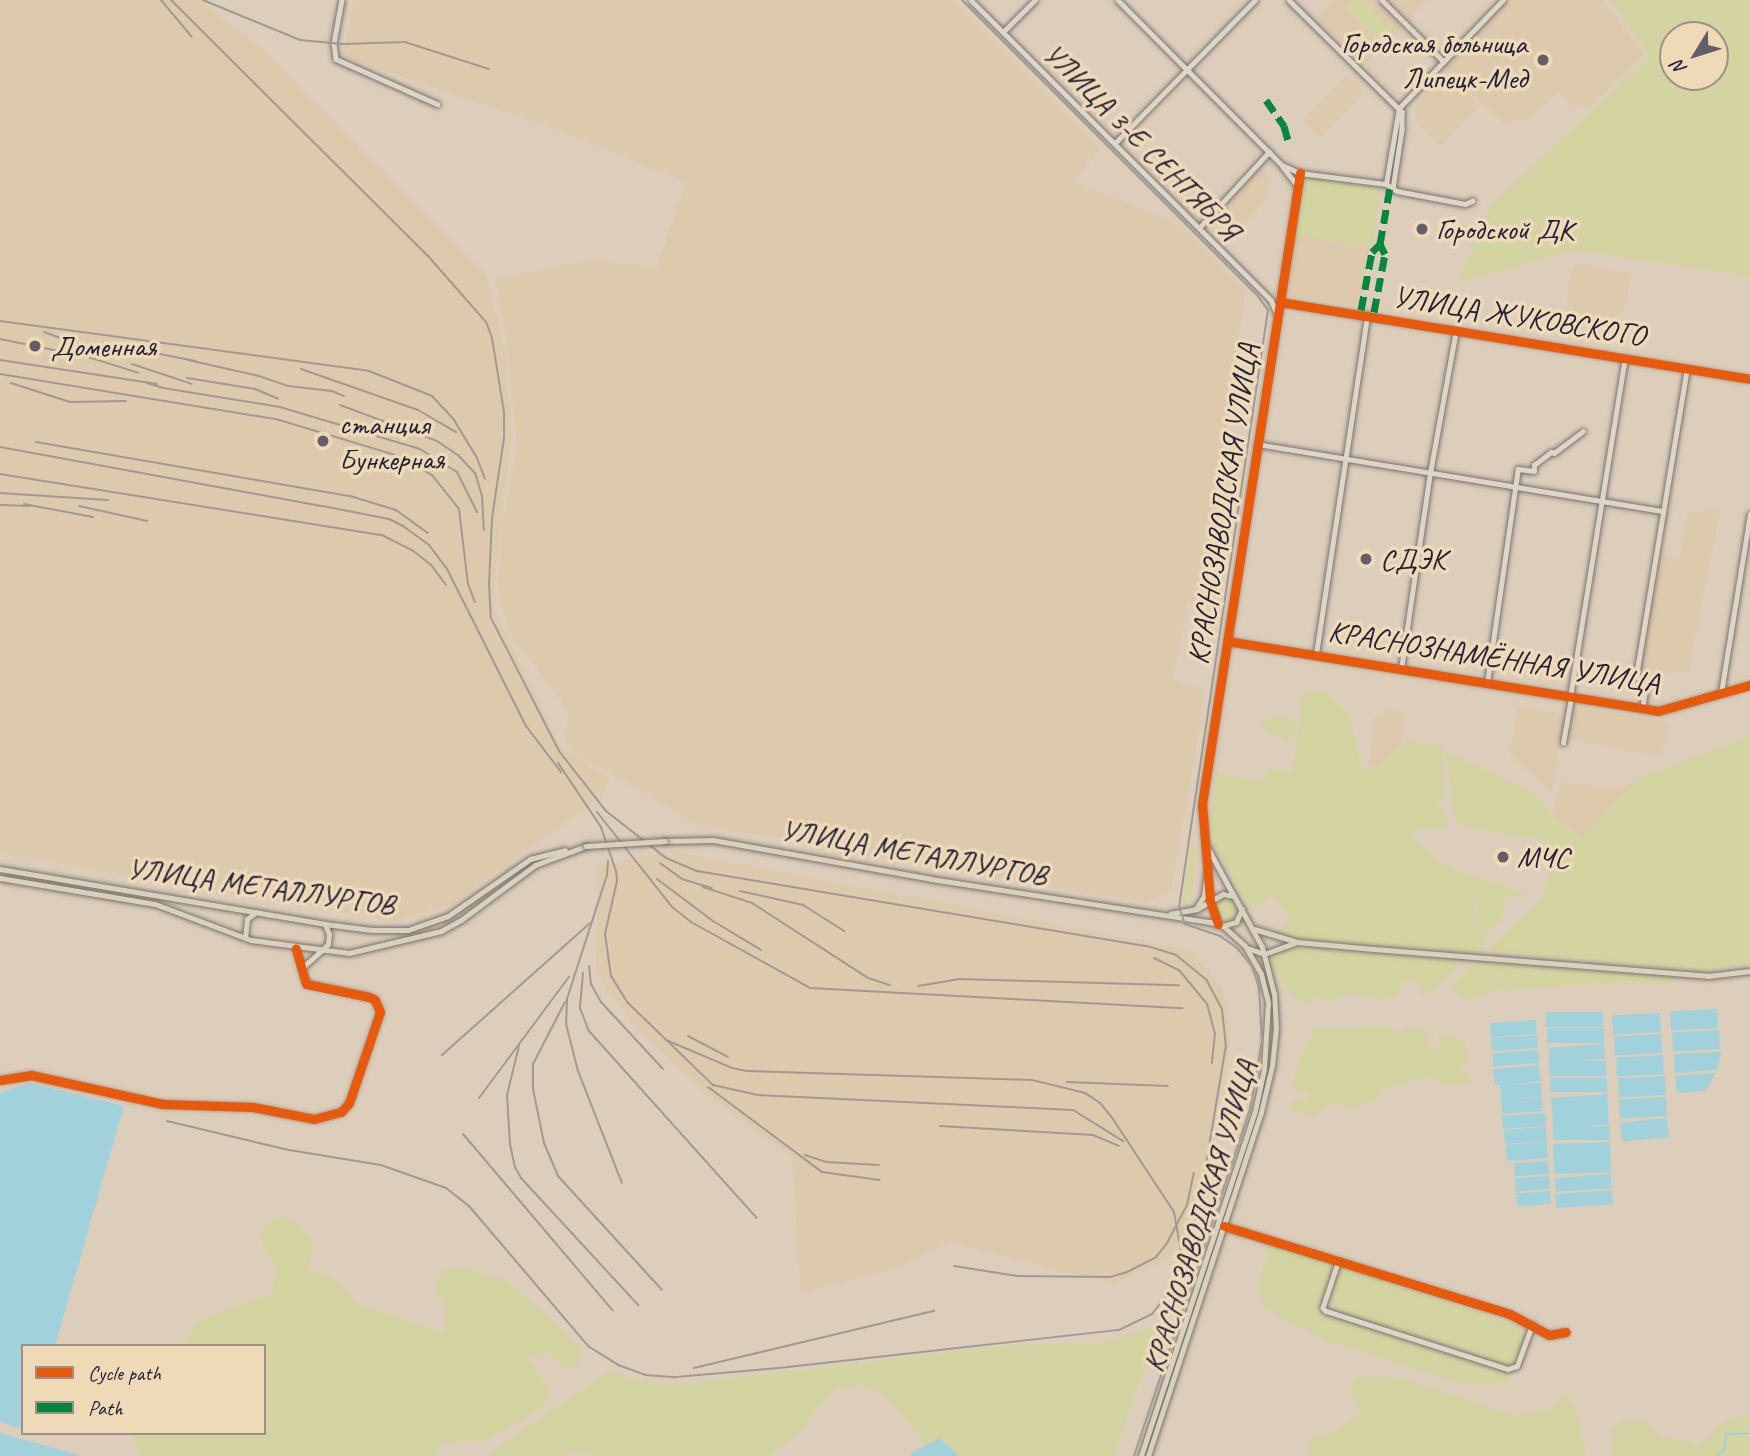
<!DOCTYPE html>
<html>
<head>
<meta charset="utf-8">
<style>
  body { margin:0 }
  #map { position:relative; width:1750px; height:1456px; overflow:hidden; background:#dcceba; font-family:Caveat,sans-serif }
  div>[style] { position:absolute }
  .built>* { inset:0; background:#ddc9ac; transform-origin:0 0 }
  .green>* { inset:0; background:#d3d4a1; transform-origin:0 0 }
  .round { border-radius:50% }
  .water>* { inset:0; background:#a1d1db; transform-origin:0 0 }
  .stream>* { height:2px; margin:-1px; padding:0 1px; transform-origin:1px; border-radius:1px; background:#a1d1db }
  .roads { filter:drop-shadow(0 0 2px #7a7470) drop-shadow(0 0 2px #7a7470) }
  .minor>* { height:4.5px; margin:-2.25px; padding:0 2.25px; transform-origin:2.25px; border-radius:2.25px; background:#ddd5c8 }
  .major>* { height:5px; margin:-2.5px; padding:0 2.5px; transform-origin:2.5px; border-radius:2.5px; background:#d9d1bc }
  .tram>* { height:2px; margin:-1px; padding:0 1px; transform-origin:1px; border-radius:1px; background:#a09a94 }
  .rail>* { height:2px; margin:-1px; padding:0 1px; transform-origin:1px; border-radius:1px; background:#a09a94 }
  .bridges { filter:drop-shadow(0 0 2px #7a7470) drop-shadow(0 0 2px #7a7470) }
  .major-bridge>* { height:5px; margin:-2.5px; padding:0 2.5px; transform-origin:2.5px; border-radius:2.5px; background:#d9d1bc }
  .quiet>* { height:7px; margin-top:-3.5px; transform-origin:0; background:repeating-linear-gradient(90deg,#00873e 0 14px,transparent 0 21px) }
  .cycleway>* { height:9px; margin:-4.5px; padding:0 4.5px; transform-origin:4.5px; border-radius:4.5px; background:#e8590c }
  .dots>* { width:19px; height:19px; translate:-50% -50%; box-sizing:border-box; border:4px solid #efdab8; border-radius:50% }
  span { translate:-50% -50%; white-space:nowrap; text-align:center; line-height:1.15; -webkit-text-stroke:7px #efdab8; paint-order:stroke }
  .poi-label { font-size:30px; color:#22223b }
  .right { translate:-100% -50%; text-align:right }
  .left { translate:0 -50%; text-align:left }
  .street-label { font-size:30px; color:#22223b }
  .legend { position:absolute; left:21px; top:1344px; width:245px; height:91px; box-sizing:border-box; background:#efdab8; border:2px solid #9d9086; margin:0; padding:9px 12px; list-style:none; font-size:21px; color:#22223b }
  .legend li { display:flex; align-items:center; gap:14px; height:35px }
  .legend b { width:35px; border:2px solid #9d9086 }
  .north { position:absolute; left:1659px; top:21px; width:70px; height:70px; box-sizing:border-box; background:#efdab8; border:2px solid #9d9086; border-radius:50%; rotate:232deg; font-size:19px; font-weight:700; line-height:28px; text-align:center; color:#22223b }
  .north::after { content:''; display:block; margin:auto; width:24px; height:32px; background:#635e67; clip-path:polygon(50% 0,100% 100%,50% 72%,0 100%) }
</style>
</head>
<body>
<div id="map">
  <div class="built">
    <i style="clip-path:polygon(0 0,208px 0,207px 6px,260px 47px,486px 274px,505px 350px,511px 439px,492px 605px,561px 748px,610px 777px,600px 798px,453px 903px,394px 921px,0 853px)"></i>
    <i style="clip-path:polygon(354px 0,951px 0,1101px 149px,1073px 181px,1183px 227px,1245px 290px,1211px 548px,1224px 552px,1216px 604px,1188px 601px,1173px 680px,1201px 689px,1202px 715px,1171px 889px,1154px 900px,1144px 902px,847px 853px,842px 849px,696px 824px,566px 747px,568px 710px,511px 635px,497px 588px,503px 520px,517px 447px,507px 343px,495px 278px,597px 259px,656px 269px,686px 182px,552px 128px,343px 56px)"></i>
    <i style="clip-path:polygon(1333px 0,1374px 0,1402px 28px,1365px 65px,1317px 17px)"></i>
    <i style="clip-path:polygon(1389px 0,1428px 0,1408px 19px)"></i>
    <i style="clip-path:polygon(1507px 0,1602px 0,1645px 55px,1589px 107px,1574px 107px,1557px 92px,1527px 121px,1502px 122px,1442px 65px)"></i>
    <i style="clip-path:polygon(1447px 73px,1480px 106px,1440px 145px,1415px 120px,1417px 104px)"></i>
    <i style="left:1347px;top:75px;width:25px;height:64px;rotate:45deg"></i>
    <i style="clip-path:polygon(1261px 168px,1272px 179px,1267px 185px,1265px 202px,1241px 227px,1223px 210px)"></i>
    <i style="clip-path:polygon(1295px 236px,1370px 246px,1359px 306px,1289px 296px,1293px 284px,1289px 283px)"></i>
    <i style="clip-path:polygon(1575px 263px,1632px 273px,1624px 309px,1615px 318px,1567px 312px,1568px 285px)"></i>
    <i style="clip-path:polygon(1720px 510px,1689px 669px,1661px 676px,1655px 692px,1635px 688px,1657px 554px,1680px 558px,1688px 511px)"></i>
    <i style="clip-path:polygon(1517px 706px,1567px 715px,1551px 793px,1510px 754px)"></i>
    <i style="clip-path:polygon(1385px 708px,1405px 711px,1400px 745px,1379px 767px,1368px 766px,1375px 715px,1384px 716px)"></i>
    <i style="clip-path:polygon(1574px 708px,1670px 722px,1661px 757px,1568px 739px)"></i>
    <i style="clip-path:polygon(1750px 740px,1626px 889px,1550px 819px,1562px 782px,1617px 789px)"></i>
    <i style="clip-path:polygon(671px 851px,1191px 950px,1223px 990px,1230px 1040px,1200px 1201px,1168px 1259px,1114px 1284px,949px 1242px,900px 1268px,801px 1292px,792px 1157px,703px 1091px,638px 1030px,596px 973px,598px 866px)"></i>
  </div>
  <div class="green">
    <i style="clip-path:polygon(1352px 0,1364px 0,1393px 29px,1380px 42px,1345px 7px)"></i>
    <i style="clip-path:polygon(evenodd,1611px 0,1750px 0,1750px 276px,1575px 250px,1457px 283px,1491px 206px,1649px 56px,1611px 0,1673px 35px,1715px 35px,1715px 77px,1673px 77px,1673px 35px)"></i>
    <i style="left:1302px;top:174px;width:80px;height:62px;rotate:8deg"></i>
    <i style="clip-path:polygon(1324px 691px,1349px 714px,1361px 766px,1372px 770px,1407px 740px,1442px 746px,1444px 796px,1436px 806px,1444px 810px,1449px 826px,1417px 830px,1412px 838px,1436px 859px,1463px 873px,1530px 894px,1504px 898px,1505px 912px,1500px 921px,1485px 933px,1475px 922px,1478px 902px,1474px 902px,1473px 922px,1488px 938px,1475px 953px,1299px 939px,1275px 934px,1291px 920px,1272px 894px,1252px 911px,1215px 849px,1209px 822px,1216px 773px,1265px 781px,1267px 768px,1292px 772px,1303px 692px)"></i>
    <i style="clip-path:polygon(1281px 716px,1294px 720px,1296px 725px,1296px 732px,1288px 741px,1277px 735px,1273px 737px,1270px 732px,1264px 730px,1260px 722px,1263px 717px,1267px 720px)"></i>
    <i style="clip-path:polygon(1750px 736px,1750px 964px,1706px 971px,1490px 952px,1492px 945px,1542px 899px,1551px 868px,1551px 856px,1546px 841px,1456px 825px,1445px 751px,1534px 793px,1556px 817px,1582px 838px,1640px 778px)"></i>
    <i style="clip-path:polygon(1190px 845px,1197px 846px,1192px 901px,1182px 903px)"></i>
    <i class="round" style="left:1215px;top:898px;width:24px;height:24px"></i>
    <i style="clip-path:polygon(1300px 948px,1454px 961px,1459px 967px,1430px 993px,1424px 995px,1419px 993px,1421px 983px,1405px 980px,1395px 997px,1379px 1000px,1353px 993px,1329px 1002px,1317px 997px,1308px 1004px,1288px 993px,1271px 963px,1272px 958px,1278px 953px)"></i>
    <i style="clip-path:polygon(1473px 962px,1675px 978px,1674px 983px,1587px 984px,1493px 991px,1469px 1001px,1452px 988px)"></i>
    <i style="clip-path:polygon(1410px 1026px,1425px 1031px,1432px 1050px,1440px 1047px,1438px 1032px,1465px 1041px,1468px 1060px,1461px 1065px,1460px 1071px,1470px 1074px,1471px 1082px,1452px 1086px,1429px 1078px,1409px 1081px,1381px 1090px,1377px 1100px,1352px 1107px,1331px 1103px,1313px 1117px,1287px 1109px,1296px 1098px,1304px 1101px,1309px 1095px,1293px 1087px,1296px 1068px,1314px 1028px,1393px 1027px,1398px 1034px)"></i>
    <i style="clip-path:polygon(283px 1216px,301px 1225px,314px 1247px,308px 1268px,340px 1282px,354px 1302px,444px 1333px,447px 1308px,437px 1296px,437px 1277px,447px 1268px,457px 1267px,507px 1280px,581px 1348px,578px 1366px,563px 1368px,549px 1353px,525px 1356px,549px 1388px,543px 1407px,488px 1440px,441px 1443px,434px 1456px,141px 1456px,131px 1433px,264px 1433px,264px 1346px,181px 1346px,199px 1320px,271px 1294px,277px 1271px,263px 1248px,261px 1233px,265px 1224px)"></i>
    <i style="clip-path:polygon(1270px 1244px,1529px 1329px,1506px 1385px,1470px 1386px,1329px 1342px,1265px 1309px,1257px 1288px)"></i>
    <i style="clip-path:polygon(1164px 1317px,1161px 1336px,1144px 1371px,1113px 1456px,959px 1456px,940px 1438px,927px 1445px,884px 1395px,863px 1385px,836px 1388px,795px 1436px,769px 1456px,596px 1456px,570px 1451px,563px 1456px,486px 1456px,611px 1370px,634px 1380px,675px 1385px,1017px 1344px,1104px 1343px,1152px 1326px)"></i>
    <i style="clip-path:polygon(1357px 1377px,1397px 1377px,1512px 1415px,1549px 1410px,1566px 1396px,1576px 1409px,1586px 1456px,1310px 1456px,1308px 1445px,1313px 1437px,1340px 1429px,1360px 1413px,1350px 1390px)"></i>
    <i style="clip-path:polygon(1750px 1414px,1750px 1456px,1613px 1456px,1612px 1429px,1625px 1419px,1644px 1421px,1661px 1437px,1687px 1439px,1698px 1445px,1724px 1422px)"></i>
  </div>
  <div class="water">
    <i style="left:1717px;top:1009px;width:19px;height:47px;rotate:87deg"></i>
    <i style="left:1603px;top:1012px;width:15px;height:57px;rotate:90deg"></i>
    <i style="left:1660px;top:1013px;width:19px;height:48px;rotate:87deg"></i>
    <i style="left:1536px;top:1020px;width:14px;height:46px;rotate:86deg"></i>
    <i style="left:1604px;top:1028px;width:15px;height:57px;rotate:90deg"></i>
    <i style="left:1719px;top:1030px;width:19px;height:47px;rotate:87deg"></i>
    <i style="left:1661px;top:1034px;width:19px;height:47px;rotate:87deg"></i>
    <i style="left:1537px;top:1035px;width:13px;height:46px;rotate:86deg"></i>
    <i style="left:1604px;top:1044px;width:15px;height:56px;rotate:86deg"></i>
    <i style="left:1538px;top:1050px;width:13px;height:46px;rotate:86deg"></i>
    <i style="clip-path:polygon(1721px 1052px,1717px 1070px,1675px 1073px,1674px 1054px)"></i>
    <i style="left:1663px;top:1055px;width:19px;height:47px;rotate:87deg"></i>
    <i style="left:1606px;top:1061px;width:15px;height:57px;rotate:90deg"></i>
    <i style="clip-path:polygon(1539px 1065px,1541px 1081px,1506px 1085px,1541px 1083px,1542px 1096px,1501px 1100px,1500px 1085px,1495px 1085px,1493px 1069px)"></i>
    <i style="clip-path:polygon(1716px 1073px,1705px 1091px,1677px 1093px,1675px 1076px)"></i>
    <i style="left:1665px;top:1076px;width:19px;height:47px;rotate:87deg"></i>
    <i style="left:1607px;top:1078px;width:14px;height:57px;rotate:90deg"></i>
    <i style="clip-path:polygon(29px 1083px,124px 1106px,55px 1346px,23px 1346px,23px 1429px,0 1422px,0 1093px)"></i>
    <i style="left:1607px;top:1094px;width:30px;height:56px;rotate:86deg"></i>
    <i style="left:1542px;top:1097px;width:14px;height:41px;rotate:86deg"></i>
    <i style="left:1666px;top:1097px;width:19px;height:47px;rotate:87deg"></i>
    <i style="left:1545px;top:1113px;width:13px;height:43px;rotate:86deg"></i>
    <i style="left:1667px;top:1118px;width:19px;height:47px;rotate:84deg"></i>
    <i style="left:1610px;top:1126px;width:14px;height:57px;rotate:90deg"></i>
    <i style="left:1546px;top:1127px;width:14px;height:42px;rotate:86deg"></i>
    <i style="left:1547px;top:1142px;width:16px;height:41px;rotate:86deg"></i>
    <i style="left:1610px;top:1142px;width:30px;height:57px;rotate:88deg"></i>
    <i style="left:1548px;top:1161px;width:13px;height:34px;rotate:86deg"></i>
    <i style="left:1611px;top:1174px;width:14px;height:56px;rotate:86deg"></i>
    <i style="left:1549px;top:1176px;width:13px;height:34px;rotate:86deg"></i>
    <i style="left:1612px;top:1190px;width:14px;height:57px;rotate:86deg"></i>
    <i style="left:1550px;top:1191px;width:13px;height:34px;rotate:86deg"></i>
    <i style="clip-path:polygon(0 1433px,82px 1456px,0 1456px)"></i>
    <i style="clip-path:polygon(940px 1438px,959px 1456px,909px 1456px,915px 1451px)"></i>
  </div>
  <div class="stream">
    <i style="left:1717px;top:1456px;width:9px;rotate:-36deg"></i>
    <i style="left:1724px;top:1451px;width:17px;rotate:-83deg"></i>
    <i style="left:1726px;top:1434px;width:24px;rotate:-2deg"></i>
  </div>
  <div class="roads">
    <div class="minor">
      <i style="left:342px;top:0;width:44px;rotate:100.5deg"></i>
      <i style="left:334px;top:43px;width:16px;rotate:83deg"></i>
      <i style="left:336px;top:59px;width:111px;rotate:24deg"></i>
      <i style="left:971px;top:0;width:424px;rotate:45deg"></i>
      <i style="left:1271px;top:300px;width:12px;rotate:66deg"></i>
      <i style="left:1118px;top:0;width:233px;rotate:45.2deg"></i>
      <i style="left:1282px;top:165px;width:20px;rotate:24deg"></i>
      <i style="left:1300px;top:173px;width:87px;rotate:7.3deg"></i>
      <i style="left:1386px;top:184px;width:13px;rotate:32deg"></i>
      <i style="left:1397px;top:191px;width:69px;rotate:10.8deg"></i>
      <i style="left:1465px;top:204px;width:8px;rotate:-23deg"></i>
      <i style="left:1289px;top:0;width:159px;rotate:44.7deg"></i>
      <i style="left:1402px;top:112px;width:18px;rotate:90deg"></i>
      <i style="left:1402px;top:130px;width:60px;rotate:98.7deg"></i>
      <i style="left:1382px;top:0;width:86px;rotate:45deg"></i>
      <i style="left:1003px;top:32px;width:45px;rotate:-45deg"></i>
      <i style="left:1115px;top:143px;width:200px;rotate:-45.6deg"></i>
      <i style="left:1283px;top:167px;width:23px;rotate:52deg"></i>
      <i style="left:1386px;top:184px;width:77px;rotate:-80.3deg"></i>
      <i style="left:1399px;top:108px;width:150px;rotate:-46.1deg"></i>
      <i style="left:1200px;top:227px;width:102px;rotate:-47.4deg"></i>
      <i style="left:1280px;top:302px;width:476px;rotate:9.3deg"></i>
      <i style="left:1257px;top:444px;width:411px;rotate:9.4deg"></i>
      <i style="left:1227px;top:641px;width:437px;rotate:9.2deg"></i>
      <i style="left:1658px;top:711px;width:96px;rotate:-15.8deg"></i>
      <i style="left:1316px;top:654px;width:343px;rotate:-81.4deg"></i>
      <i style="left:1401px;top:669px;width:198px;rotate:-81.6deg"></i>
      <i style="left:1430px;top:473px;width:145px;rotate:-79.7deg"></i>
      <i style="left:1632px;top:676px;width:15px;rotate:11deg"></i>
      <i style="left:1647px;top:679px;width:30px;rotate:98deg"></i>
      <i style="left:1636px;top:676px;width:311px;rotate:-80.6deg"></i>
      <i style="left:1487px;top:683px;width:216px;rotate:-81.8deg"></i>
      <i style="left:1518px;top:469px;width:16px;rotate:7deg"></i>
      <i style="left:1534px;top:471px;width:6px;rotate:-90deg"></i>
      <i style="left:1534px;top:465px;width:21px;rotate:-37deg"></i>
      <i style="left:1551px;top:452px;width:3px;rotate:18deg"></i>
      <i style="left:1554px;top:453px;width:36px;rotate:-37deg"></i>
      <i style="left:1721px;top:693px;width:181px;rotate:-80.8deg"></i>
      <i style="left:1570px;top:697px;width:342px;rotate:-80.8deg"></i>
      <i style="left:1563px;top:743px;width:46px;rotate:-79.9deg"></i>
      <i style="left:1207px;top:846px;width:57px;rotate:61.6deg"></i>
      <i style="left:1218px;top:924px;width:24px;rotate:-109deg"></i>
      <i style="left:1210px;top:901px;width:97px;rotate:-94.7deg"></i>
      <i style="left:1202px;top:804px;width:639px;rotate:-81.17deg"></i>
      <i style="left:302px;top:968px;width:25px;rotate:-42deg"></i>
      <i style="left:0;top:1080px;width:31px;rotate:-9deg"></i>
      <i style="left:31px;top:1075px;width:135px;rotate:12.4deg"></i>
      <i style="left:163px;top:1104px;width:90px;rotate:1.9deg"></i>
      <i style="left:253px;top:1107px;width:62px;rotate:11.1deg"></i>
      <i style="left:314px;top:1119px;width:28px;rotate:-15deg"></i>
      <i style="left:341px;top:1112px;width:12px;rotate:-48deg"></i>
      <i style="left:349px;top:1103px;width:96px;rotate:-71.2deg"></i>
      <i style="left:380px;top:1012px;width:13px;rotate:-113deg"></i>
      <i style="left:375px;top:1000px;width:7px;rotate:-153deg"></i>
      <i style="left:369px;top:997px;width:64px;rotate:-168.3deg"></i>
      <i style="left:306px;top:984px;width:37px;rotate:-106deg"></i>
      <i style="left:1224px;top:1226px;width:299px;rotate:17.1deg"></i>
      <i style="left:1510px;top:1314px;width:44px;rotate:28.3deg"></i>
      <i style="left:1549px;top:1335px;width:17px;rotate:-10deg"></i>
      <i style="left:1338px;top:1263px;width:47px;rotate:108.4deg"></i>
      <i style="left:1323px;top:1308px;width:4px;rotate:45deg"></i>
      <i style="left:1326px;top:1311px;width:191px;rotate:17.7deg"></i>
      <i style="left:1508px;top:1369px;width:9px;rotate:-18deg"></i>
      <i style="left:1517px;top:1366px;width:44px;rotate:-69.9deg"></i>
    </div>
    <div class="major">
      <i style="left:665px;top:841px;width:48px;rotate:-1.2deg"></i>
      <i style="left:713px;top:840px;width:221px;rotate:10.1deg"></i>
      <i style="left:931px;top:879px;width:282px;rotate:8.8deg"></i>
      <i style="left:1210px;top:922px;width:14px;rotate:17deg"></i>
      <i style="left:1223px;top:926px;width:30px;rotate:42deg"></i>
      <i style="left:1245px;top:946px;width:32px;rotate:60deg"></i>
      <i style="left:1261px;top:974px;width:30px;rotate:76deg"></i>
      <i style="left:1268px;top:1003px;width:66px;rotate:93.5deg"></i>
      <i style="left:1264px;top:1069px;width:43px;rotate:102.1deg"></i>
      <i style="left:1255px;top:1111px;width:363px;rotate:108.3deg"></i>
      <i style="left:0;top:869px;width:330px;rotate:9.6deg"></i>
      <i style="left:325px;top:924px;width:47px;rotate:7.3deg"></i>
      <i style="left:372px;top:930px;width:36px"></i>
      <i style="left:408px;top:930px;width:42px;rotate:-19.3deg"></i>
      <i style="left:448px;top:916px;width:100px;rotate:-34.8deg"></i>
      <i style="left:530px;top:859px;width:36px;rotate:-14deg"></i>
      <i style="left:0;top:878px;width:157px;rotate:9.5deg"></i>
      <i style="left:155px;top:904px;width:103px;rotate:20.6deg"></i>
      <i style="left:251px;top:940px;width:99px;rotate:7.6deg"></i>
      <i style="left:349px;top:953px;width:95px;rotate:-13.4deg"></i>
      <i style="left:441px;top:931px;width:23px;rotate:-29deg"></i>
      <i style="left:461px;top:920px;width:92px;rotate:-36.6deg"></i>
      <i style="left:535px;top:865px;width:54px;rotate:-20.4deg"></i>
      <i style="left:1197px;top:907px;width:13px;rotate:-58deg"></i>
      <i style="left:1204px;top:896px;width:32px;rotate:-83deg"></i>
      <i style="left:1223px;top:926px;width:14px;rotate:-17deg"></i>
      <i style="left:1236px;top:922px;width:14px;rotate:-65deg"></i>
      <i style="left:1254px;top:929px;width:45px;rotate:16.8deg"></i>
      <i style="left:1297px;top:942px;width:77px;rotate:5.2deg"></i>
      <i style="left:1374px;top:949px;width:335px;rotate:4.6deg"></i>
      <i style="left:1708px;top:976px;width:42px;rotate:-6.8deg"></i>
      <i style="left:245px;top:938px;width:19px;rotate:-84deg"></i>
      <i style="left:247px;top:919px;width:11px;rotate:-38deg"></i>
      <i style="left:1247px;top:948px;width:18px;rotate:19deg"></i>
      <i style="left:1264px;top:954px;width:32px;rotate:-20deg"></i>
      <i style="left:321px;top:951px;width:10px;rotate:-45deg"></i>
      <i style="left:328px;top:944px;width:10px;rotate:-84deg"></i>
      <i style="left:329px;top:934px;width:11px;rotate:-112deg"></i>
      <i style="left:1148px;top:1456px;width:362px;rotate:-71.8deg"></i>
      <i style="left:1261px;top:1112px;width:47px;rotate:-76.6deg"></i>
      <i style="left:1272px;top:1066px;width:37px;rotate:-84deg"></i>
      <i style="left:1276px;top:1029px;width:35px;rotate:-93deg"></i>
      <i style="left:1274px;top:994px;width:49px;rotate:-104.3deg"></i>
      <i style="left:1262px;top:947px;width:58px;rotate:-118.8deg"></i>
      <i style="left:1234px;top:896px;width:11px;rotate:-170deg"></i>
      <i style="left:1223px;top:894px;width:30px;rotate:150deg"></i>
      <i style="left:1197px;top:909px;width:27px;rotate:170deg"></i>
    </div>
  </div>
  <div class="tram">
    <i style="left:962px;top:0;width:417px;rotate:45deg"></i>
    <i style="left:1257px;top:295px;width:19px;rotate:54deg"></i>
    <i style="left:1268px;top:310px;width:604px;rotate:98.48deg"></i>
    <i style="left:1179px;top:907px;width:18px;rotate:71deg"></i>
    <i style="left:1185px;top:924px;width:37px;rotate:19deg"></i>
    <i style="left:1220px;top:936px;width:21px;rotate:35deg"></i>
    <i style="left:1237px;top:948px;width:23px;rotate:50deg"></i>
    <i style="left:1252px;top:966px;width:23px;rotate:72deg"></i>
    <i style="left:1259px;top:988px;width:53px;rotate:86.8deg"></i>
    <i style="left:1262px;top:1041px;width:69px;rotate:100deg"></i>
    <i style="left:1250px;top:1109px;width:366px;rotate:108.5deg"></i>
  </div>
  <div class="rail">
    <i style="left:161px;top:0;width:48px;rotate:50deg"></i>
    <i style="left:171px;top:0;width:363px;rotate:44.9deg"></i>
    <i style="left:428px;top:256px;width:88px;rotate:48.7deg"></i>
    <i style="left:486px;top:322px;width:17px;rotate:69deg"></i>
    <i style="left:492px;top:338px;width:75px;rotate:80.8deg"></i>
    <i style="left:504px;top:412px;width:26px;rotate:90deg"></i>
    <i style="left:504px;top:438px;width:81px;rotate:98.5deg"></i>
    <i style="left:492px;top:518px;width:66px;rotate:92.6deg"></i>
    <i style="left:489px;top:584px;width:34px;rotate:87deg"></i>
    <i style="left:491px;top:618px;width:149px;rotate:62.9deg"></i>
    <i style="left:559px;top:751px;width:76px;rotate:51.9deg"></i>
    <i style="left:606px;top:811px;width:76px;rotate:38.1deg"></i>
    <i style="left:666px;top:858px;width:34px;rotate:23deg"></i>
    <i style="left:697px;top:871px;width:456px;rotate:9.5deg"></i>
    <i style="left:1147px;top:946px;width:30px;rotate:17deg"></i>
    <i style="left:1176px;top:955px;width:38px;rotate:39deg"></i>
    <i style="left:1206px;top:979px;width:34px;rotate:62deg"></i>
    <i style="left:1222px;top:1009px;width:36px;rotate:84deg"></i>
    <i style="left:1226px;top:1045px;width:164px;rotate:99.5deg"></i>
    <i style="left:1199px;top:1207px;width:57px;rotate:106.2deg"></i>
    <i style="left:203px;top:0;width:105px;rotate:22.4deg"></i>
    <i style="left:300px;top:40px;width:43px;rotate:5.3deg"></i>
    <i style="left:343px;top:44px;width:62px;rotate:-1.8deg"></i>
    <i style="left:405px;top:42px;width:88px;rotate:17.8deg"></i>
    <i style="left:0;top:321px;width:372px;rotate:7.7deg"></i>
    <i style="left:369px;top:371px;width:68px;rotate:21.6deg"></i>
    <i style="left:432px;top:396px;width:33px;rotate:47deg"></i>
    <i style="left:454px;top:420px;width:44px;rotate:58.8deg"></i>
    <i style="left:477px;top:458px;width:22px;rotate:69deg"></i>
    <i style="left:44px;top:332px;width:52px;rotate:20.2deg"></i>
    <i style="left:0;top:339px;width:90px;rotate:11.6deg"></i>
    <i style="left:88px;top:357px;width:53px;rotate:17.4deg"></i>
    <i style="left:109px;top:344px;width:88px;rotate:11.2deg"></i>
    <i style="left:0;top:360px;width:159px;rotate:8.7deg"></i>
    <i style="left:188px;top:360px;width:73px;rotate:12.7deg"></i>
    <i style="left:259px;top:376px;width:31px;rotate:19deg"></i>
    <i style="left:288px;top:386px;width:44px;rotate:6.5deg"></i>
    <i style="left:332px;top:391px;width:13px;rotate:23deg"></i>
    <i style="left:132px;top:364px;width:63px;rotate:18.4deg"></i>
    <i style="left:301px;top:369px;width:124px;rotate:19.3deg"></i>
    <i style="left:418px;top:410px;width:44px;rotate:30.1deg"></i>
    <i style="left:0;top:374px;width:280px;rotate:9.3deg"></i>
    <i style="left:276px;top:419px;width:132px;rotate:16.8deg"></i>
    <i style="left:402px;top:457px;width:35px;rotate:31deg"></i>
    <i style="left:432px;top:475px;width:43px;rotate:51.5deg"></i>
    <i style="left:459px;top:509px;width:76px;rotate:83.2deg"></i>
    <i style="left:468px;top:584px;width:19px;rotate:69deg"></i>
    <i style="left:187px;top:378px;width:69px;rotate:9.2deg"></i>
    <i style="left:255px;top:389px;width:25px;rotate:23deg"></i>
    <i style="left:11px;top:383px;width:62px;rotate:17.9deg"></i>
    <i style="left:70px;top:402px;width:56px;rotate:-1deg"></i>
    <i style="left:147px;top:383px;width:17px;rotate:17deg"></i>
    <i style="left:163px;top:388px;width:119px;rotate:9.2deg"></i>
    <i style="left:280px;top:407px;width:146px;rotate:16.7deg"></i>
    <i style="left:420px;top:449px;width:44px;rotate:31.9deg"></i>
    <i style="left:457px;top:472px;width:45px;rotate:63.4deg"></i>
    <i style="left:340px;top:405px;width:103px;rotate:20.4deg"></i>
    <i style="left:437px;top:441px;width:25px;rotate:34deg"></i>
    <i style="left:458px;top:455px;width:25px;rotate:47deg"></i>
    <i style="left:475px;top:473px;width:24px;rotate:73deg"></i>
    <i style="left:482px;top:496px;width:34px;rotate:87deg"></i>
    <i style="left:36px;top:442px;width:319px;rotate:9.8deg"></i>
    <i style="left:350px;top:496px;width:48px;rotate:16.9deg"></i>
    <i style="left:396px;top:510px;width:39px;rotate:36deg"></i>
    <i style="left:0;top:447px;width:328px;rotate:10.4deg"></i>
    <i style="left:323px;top:506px;width:67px;rotate:11.1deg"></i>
    <i style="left:389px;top:519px;width:16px;rotate:27deg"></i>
    <i style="left:403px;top:526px;width:32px;rotate:36deg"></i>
    <i style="left:429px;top:545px;width:30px;rotate:53deg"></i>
    <i style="left:447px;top:569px;width:176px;rotate:63.3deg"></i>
    <i style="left:526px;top:726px;width:58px;rotate:52.7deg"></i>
    <i style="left:0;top:474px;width:387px;rotate:9.1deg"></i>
    <i style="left:382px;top:535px;width:34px;rotate:27deg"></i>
    <i style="left:412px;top:550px;width:24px;rotate:38deg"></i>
    <i style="left:431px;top:565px;width:25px;rotate:53deg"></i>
    <i style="left:0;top:493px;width:108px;rotate:3.7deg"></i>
    <i style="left:24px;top:504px;width:70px;rotate:10.7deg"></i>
    <i style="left:0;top:505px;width:30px;rotate:2deg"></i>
    <i style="left:79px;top:506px;width:70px;rotate:12.4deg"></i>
    <i style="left:558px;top:763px;width:77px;rotate:56.1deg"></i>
    <i style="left:601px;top:827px;width:46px;rotate:71.2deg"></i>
    <i style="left:616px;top:871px;width:10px;rotate:84deg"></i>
    <i style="left:617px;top:881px;width:54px;rotate:102.8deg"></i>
    <i style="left:605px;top:934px;width:42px;rotate:81.9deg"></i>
    <i style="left:611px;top:976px;width:31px;rotate:58deg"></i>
    <i style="left:627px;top:1002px;width:120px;rotate:44deg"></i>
    <i style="left:713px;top:1085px;width:46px;rotate:12.5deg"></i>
    <i style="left:758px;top:1095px;width:315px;rotate:2.7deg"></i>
    <i style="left:1073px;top:1110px;width:59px;rotate:31.8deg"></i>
    <i style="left:597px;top:812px;width:121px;rotate:51.7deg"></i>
    <i style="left:672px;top:907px;width:24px;rotate:38deg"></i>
    <i style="left:691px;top:922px;width:136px;rotate:29deg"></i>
    <i style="left:810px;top:988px;width:373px;rotate:3.1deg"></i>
    <i style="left:608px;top:861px;width:14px;rotate:94deg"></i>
    <i style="left:607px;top:875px;width:130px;rotate:107.9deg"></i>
    <i style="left:567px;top:999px;width:25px;rotate:92deg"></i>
    <i style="left:566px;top:1024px;width:49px;rotate:75.7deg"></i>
    <i style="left:578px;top:1071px;width:120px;rotate:68.6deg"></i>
    <i style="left:660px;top:863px;width:27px;rotate:36deg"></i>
    <i style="left:682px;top:879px;width:31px;rotate:17deg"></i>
    <i style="left:657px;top:879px;width:70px;rotate:36.9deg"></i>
    <i style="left:713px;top:921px;width:56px;rotate:31.1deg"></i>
    <i style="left:703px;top:887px;width:52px;rotate:18.1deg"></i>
    <i style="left:752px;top:903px;width:138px;rotate:32.9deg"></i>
    <i style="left:868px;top:978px;width:23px;rotate:18deg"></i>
    <i style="left:740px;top:891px;width:65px;rotate:12.5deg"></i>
    <i style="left:803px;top:905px;width:49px;rotate:32.4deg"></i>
    <i style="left:1154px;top:958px;width:28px;rotate:26deg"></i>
    <i style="left:1179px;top:970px;width:44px;rotate:50.5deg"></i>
    <i style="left:1207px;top:1004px;width:30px;rotate:75deg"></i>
    <i style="left:1215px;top:1033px;width:30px;rotate:96deg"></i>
    <i style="left:589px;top:966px;width:18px;rotate:84deg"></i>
    <i style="left:591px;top:984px;width:21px;rotate:61deg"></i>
    <i style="left:601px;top:1002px;width:91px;rotate:47.2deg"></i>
    <i style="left:583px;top:973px;width:35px;rotate:95deg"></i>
    <i style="left:580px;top:1008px;width:25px;rotate:69deg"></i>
    <i style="left:589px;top:1031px;width:251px;rotate:48.1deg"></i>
    <i style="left:918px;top:986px;width:42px;rotate:-9.7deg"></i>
    <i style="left:959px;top:979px;width:220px;rotate:1.6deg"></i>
    <i style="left:565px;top:1002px;width:70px;rotate:117.3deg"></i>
    <i style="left:533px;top:1064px;width:25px;rotate:90deg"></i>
    <i style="left:533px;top:1089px;width:55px;rotate:78.5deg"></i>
    <i style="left:544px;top:1143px;width:36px;rotate:67deg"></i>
    <i style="left:558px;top:1176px;width:154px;rotate:47.6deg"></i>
    <i style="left:688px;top:1036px;width:45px;rotate:27.7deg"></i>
    <i style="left:519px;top:1046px;width:50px;rotate:103.8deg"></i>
    <i style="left:507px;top:1095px;width:49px;rotate:86.5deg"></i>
    <i style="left:510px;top:1144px;width:24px;rotate:78deg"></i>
    <i style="left:515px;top:1167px;width:13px;rotate:61deg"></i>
    <i style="left:521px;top:1178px;width:173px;rotate:47.3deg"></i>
    <i style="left:442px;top:1055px;width:198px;rotate:-41.7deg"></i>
    <i style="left:1067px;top:1082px;width:101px;rotate:2.3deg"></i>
    <i style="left:708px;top:1087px;width:142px;rotate:36.7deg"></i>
    <i style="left:822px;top:1172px;width:58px;rotate:8deg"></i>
    <i style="left:479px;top:1098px;width:151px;rotate:-53.4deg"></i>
    <i style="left:167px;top:1121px;width:125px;rotate:13.4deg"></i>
    <i style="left:289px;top:1150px;width:93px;rotate:9.3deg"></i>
    <i style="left:381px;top:1165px;width:69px;rotate:19.5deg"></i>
    <i style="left:446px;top:1188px;width:29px;rotate:38deg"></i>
    <i style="left:469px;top:1206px;width:184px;rotate:49.6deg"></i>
    <i style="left:588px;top:1346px;width:36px;rotate:32deg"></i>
    <i style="left:618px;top:1365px;width:29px;rotate:20deg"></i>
    <i style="left:645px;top:1375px;width:31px;rotate:4deg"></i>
    <i style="left:676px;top:1377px;width:103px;rotate:-5deg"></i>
    <i style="left:779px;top:1368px;width:342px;rotate:-6.4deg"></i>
    <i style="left:1119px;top:1330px;width:37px;rotate:-26deg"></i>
    <i style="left:1152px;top:1314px;width:39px;rotate:-52deg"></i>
    <i style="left:1176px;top:1283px;width:22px;rotate:-72deg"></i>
    <i style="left:1183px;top:1262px;width:51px;rotate:-100.2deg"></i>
    <i style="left:1174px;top:1212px;width:111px;rotate:-123.3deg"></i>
    <i style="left:1113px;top:1119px;width:21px;rotate:-129deg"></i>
    <i style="left:1100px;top:1103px;width:18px;rotate:-146deg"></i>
    <i style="left:1085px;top:1093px;width:55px;rotate:-166.2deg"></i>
    <i style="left:1032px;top:1080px;width:285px;rotate:-178.2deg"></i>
    <i style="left:747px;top:1071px;width:15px;rotate:-169deg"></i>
    <i style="left:732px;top:1068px;width:72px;rotate:-157deg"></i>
    <i style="left:940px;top:1126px;width:153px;rotate:3.4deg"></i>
    <i style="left:1093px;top:1135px;width:28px;rotate:23deg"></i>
    <i style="left:463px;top:1134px;width:231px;rotate:49.7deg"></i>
    <i style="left:805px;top:1155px;width:23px;rotate:18deg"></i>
    <i style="left:827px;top:1162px;width:52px;rotate:3.3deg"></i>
    <i style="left:954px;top:1266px;width:64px;rotate:9deg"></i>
    <i style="left:1017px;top:1276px;width:93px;rotate:0.6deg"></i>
    <i style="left:1110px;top:1277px;width:18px;rotate:-16deg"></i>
    <i style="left:1127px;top:1272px;width:31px;rotate:-27deg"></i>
    <i style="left:1155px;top:1258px;width:17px;rotate:-50deg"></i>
    <i style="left:1166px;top:1245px;width:45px;rotate:-62.3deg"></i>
    <i style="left:1187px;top:1205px;width:33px;rotate:-78deg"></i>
    <i style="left:694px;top:1368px;width:247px;rotate:-13.4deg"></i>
  </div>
  <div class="bridges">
    <div class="major-bridge">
      <i style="left:586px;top:846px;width:79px;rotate:-3.6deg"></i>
    </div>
  </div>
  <div class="quiet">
    <i style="left:1266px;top:100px;width:32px;rotate:55deg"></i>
    <i style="left:1284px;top:126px;width:15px;rotate:74deg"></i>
    <i style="left:1361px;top:310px;width:59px;rotate:-79.3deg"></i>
    <i style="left:1372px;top:252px;width:11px;rotate:-45deg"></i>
    <i style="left:1380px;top:244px;width:58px;rotate:-80deg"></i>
    <i style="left:1374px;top:312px;width:59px;rotate:-79.3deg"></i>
    <i style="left:1385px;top:254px;width:11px;rotate:-117deg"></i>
  </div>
  <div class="cycleway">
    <i style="left:1280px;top:302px;width:476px;rotate:9.3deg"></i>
    <i style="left:1227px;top:641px;width:437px;rotate:9.2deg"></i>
    <i style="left:1658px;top:711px;width:96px;rotate:-15.8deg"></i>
    <i style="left:1218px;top:924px;width:24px;rotate:-109deg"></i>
    <i style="left:1210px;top:901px;width:97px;rotate:-94.7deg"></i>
    <i style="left:1202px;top:804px;width:639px;rotate:-81.17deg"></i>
    <i style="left:0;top:1080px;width:31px;rotate:-9deg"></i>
    <i style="left:31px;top:1075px;width:135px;rotate:12.4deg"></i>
    <i style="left:163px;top:1104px;width:90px;rotate:1.9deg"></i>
    <i style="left:253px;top:1107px;width:62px;rotate:11.1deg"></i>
    <i style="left:314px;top:1119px;width:28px;rotate:-15deg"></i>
    <i style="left:341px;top:1112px;width:12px;rotate:-48deg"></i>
    <i style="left:349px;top:1103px;width:96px;rotate:-71.2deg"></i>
    <i style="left:380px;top:1012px;width:13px;rotate:-113deg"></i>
    <i style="left:375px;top:1000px;width:7px;rotate:-153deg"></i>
    <i style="left:369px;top:997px;width:64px;rotate:-168.3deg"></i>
    <i style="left:306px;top:984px;width:37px;rotate:-106deg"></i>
    <i style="left:1224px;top:1226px;width:299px;rotate:17.1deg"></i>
    <i style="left:1510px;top:1314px;width:44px;rotate:28.3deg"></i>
    <i style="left:1549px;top:1335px;width:17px;rotate:-10deg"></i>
  </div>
  <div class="dots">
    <i style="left:1543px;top:60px;background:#635e67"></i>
    <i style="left:1422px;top:229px;background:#635e67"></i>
    <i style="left:35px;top:346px;background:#635e67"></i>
    <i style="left:323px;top:441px;background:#635e67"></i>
    <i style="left:1366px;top:559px;background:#635e67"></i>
    <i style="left:1503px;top:857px;background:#635e67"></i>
  </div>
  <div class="poi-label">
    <span class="right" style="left:1527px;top:60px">Городская больница<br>Липецк-Мед</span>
    <span class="left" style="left:1436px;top:229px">Городской ДК</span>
    <span class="left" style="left:51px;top:346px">Доменная</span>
    <span class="left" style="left:339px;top:441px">станция<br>Бункерная</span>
    <span class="left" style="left:1380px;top:559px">СДЭК</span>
    <span class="left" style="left:1517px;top:857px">МЧС</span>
  </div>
  <div class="street-label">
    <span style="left:1142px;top:141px;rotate:45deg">УЛИЦА 3-Е СЕНТЯБРЯ</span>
    <span style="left:1519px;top:316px;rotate:9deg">УЛИЦА ЖУКОВСКОГО</span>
    <span style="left:1223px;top:504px;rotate:-81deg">КРАСНОЗАВОДСКАЯ УЛИЦА</span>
    <span style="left:1494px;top:657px;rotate:9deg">КРАСНОЗНАМЁННАЯ УЛИЦА</span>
    <span style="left:914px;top:852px;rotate:10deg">УЛИЦА МЕТАЛЛУРГОВ</span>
    <span style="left:261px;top:886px;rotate:8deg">УЛИЦА МЕТАЛЛУРГОВ</span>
    <span style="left:1200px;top:1216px;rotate:-73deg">КРАСНОЗАВОДСКАЯ УЛИЦА</span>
  </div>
  <ul class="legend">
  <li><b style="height:9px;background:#e8590c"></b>Cycle path</li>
  <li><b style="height:9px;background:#00873e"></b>Path</li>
  </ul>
  <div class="north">N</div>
</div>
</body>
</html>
